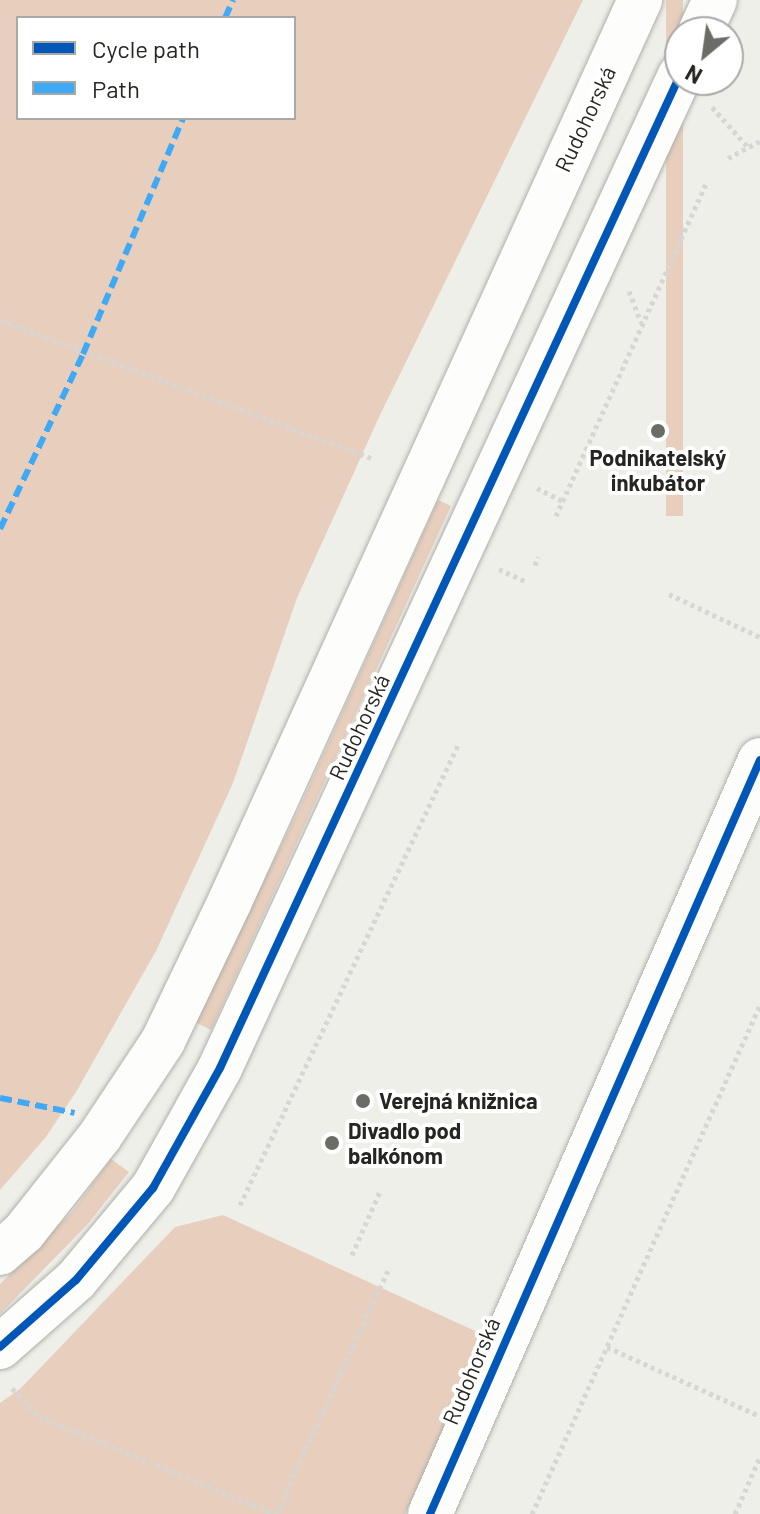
<!DOCTYPE html>
<html>
<head>
<meta charset="utf-8">
<style>
  body { margin:0 }
  #map { position:relative; width:760px; height:1514px; overflow:hidden; background:#efefea; font-family:Barlow,sans-serif }
  div>[style] { position:absolute }
  .green>* { inset:0; background:#e8cfbd; transform-origin:0 0 }
  .path>* { height:5px; margin-top:-2.5px; transform-origin:0; background:repeating-linear-gradient(90deg,#d6d6d4 0 4px,transparent 0 8px) }
  .roads { filter:drop-shadow(0 0 2px #afafab) drop-shadow(0 0 2px #afafab) }
  .street>* { height:44px; margin:-22px; padding:0 22px; transform-origin:22px; border-radius:22px; background:#fdfdfc }
  .secondary>* { height:44px; margin:-22px; padding:0 22px; transform-origin:22px; border-radius:22px; background:#fdfdfc }
  .quiet>* { height:6px; margin-top:-3px; transform-origin:0; background:repeating-linear-gradient(90deg,#3fa9f5 0 12px,transparent 0 18px) }
  .cycleway>* { height:8px; margin:-4px; padding:0 4px; transform-origin:4px; border-radius:4px; background:#0057b8 }
  .dots>* { width:22px; height:22px; translate:-50% -50%; box-sizing:border-box; border:4px solid #fff; border-radius:50% }
  span { translate:-50% -50%; white-space:nowrap; text-align:center; line-height:1.15; -webkit-text-stroke:8px #fff; paint-order:stroke }
  .street-label { font-size:22px; color:#252521 }
  .poi-label { font-size:22px; color:#252521; font-weight:700 }
  .left { translate:0 -50%; text-align:left }
  .legend { position:absolute; left:16px; top:16px; width:280px; height:104px; box-sizing:border-box; background:#fff; border:2px solid #a8a8a6; margin:0; padding:10px 14px; list-style:none; font-size:24px; color:#252521 }
  .legend li { display:flex; align-items:center; gap:16px; height:40px }
  .legend b { width:40px; border:2px solid #a8a8a6 }
  .north { position:absolute; left:664px; top:16px; width:80px; height:80px; box-sizing:border-box; background:#fff; border:2px solid #a8a8a6; border-radius:50%; rotate:209deg; font-size:22px; font-weight:700; line-height:32px; text-align:center; color:#252521 }
  .north::after { content:''; display:block; margin:auto; width:28px; height:36px; background:#6c6c67; clip-path:polygon(50% 0,100% 100%,50% 72%,0 100%) }
</style>
</head>
<body>
<div id="map">
  <div class="green">
    <i style="clip-path:polygon(evenodd,0 0,583px 0,380px 415px,297px 598px,233px 783px,156px 951px,76px 1092px,46px 1137px,0 1190px,0 0,18px 18px,294px 18px,294px 118px,18px 118px,18px 18px)"></i>
    <i style="left:666px;top:0;width:17px;height:516px"></i>
    <i style="clip-path:polygon(438px 500px,451px 506px,211px 1030px,195px 1022px,299px 809px)"></i>
    <i style="clip-path:polygon(111px 1159px,129px 1172px,87px 1225px,0 1314px,0 1284px,72px 1212px)"></i>
    <i style="clip-path:polygon(223px 1215px,486px 1336px,405px 1514px,0 1514px,0 1403px,21px 1388px,175px 1227px)"></i>
  </div>
  <div class="path">
    <i style="left:712px;top:107px;width:54px;rotate:48deg"></i>
    <i style="left:728px;top:158px;width:36px;rotate:-28deg"></i>
    <i style="left:629px;top:291px;width:34px;rotate:69deg"></i>
    <i style="left:0;top:320px;width:399px;rotate:20.4deg"></i>
    <i style="left:537px;top:488px;width:29px;rotate:27deg"></i>
    <i style="left:556px;top:516px;width:367px;rotate:-65.7deg"></i>
    <i style="left:535px;top:565px;width:9px;rotate:-69deg"></i>
    <i style="left:499px;top:569px;width:31px;rotate:25deg"></i>
    <i style="left:669px;top:594px;width:101px;rotate:25.3deg"></i>
    <i style="left:240px;top:1205px;width:509px;rotate:-64.64deg"></i>
    <i style="left:352px;top:1255px;width:72px;rotate:-66.3deg"></i>
    <i style="left:607px;top:1347px;width:168px;rotate:24.3deg"></i>
    <i style="left:12px;top:1388px;width:38px;rotate:47deg"></i>
    <i style="left:38px;top:1416px;width:256px;rotate:22.5deg"></i>
    <i style="left:276px;top:1514px;width:268px;rotate:-65.3deg"></i>
    <i style="left:532px;top:1514px;width:558px;rotate:-65.87deg"></i>
    <i style="left:735px;top:1514px;width:62px;rotate:-66.3deg"></i>
  </div>
  <div class="roads">
    <div class="street">
      <i style="left:430px;top:1514px;width:823px;rotate:-66.36deg"></i>
    </div>
    <div class="secondary">
      <i style="left:700px;top:32px;width:35px;rotate:-65deg"></i>
      <i style="left:0;top:1253px;width:32px;rotate:-41deg"></i>
      <i style="left:24px;top:1232px;width:122px;rotate:-51.6deg"></i>
      <i style="left:100px;top:1136px;width:114px;rotate:-56.4deg"></i>
      <i style="left:163px;top:1041px;width:155px;rotate:-64.4deg"></i>
      <i style="left:230px;top:901px;width:990px;rotate:-65.53deg"></i>
      <i style="left:0;top:1347px;width:101px;rotate:-41.4deg"></i>
      <i style="left:76px;top:1280px;width:120px;rotate:-50.1deg"></i>
      <i style="left:153px;top:1188px;width:137px;rotate:-60.8deg"></i>
      <i style="left:220px;top:1068px;width:1094px;rotate:-65.14deg"></i>
    </div>
  </div>
  <div class="quiet">
    <i style="left:225px;top:18px;width:20px;rotate:-66deg"></i>
    <i style="left:0;top:529px;width:194px;rotate:-64.6deg"></i>
    <i style="left:83px;top:354px;width:256px;rotate:-67deg"></i>
    <i style="left:0;top:1098px;width:76px;rotate:11.3deg"></i>
  </div>
  <div class="cycleway">
    <i style="left:0;top:1347px;width:101px;rotate:-41.4deg"></i>
    <i style="left:76px;top:1280px;width:120px;rotate:-50.1deg"></i>
    <i style="left:153px;top:1188px;width:137px;rotate:-60.8deg"></i>
    <i style="left:220px;top:1068px;width:1094px;rotate:-65.14deg"></i>
    <i style="left:430px;top:1514px;width:823px;rotate:-66.36deg"></i>
  </div>
  <div class="dots">
    <i style="left:658px;top:431px;background:#6c6c67"></i>
    <i style="left:363px;top:1101px;background:#6c6c67"></i>
    <i style="left:332px;top:1143px;background:#6c6c67"></i>
  </div>
  <div class="street-label">
    <span style="left:585px;top:119px;rotate:-65deg">Rudohorská</span>
    <span style="left:359px;top:727px;rotate:-65deg">Rudohorská</span>
    <span style="left:471px;top:1371px;rotate:-67deg">Rudohorská</span>
  </div>
  <div class="poi-label">
    <span style="left:658px;top:470px">Podnikatelský<br>inkubátor</span>
    <span class="left" style="left:379px;top:1101px">Verejná knižnica</span>
    <span class="left" style="left:348px;top:1143px">Divadlo pod<br>balkónom</span>
  </div>
  <ul class="legend">
  <li><b style="height:10px;background:#0057b8"></b>Cycle path</li>
  <li><b style="height:10px;background:#3fa9f5"></b>Path</li>
  </ul>
  <div class="north">N</div>
</div>
</body>
</html>
